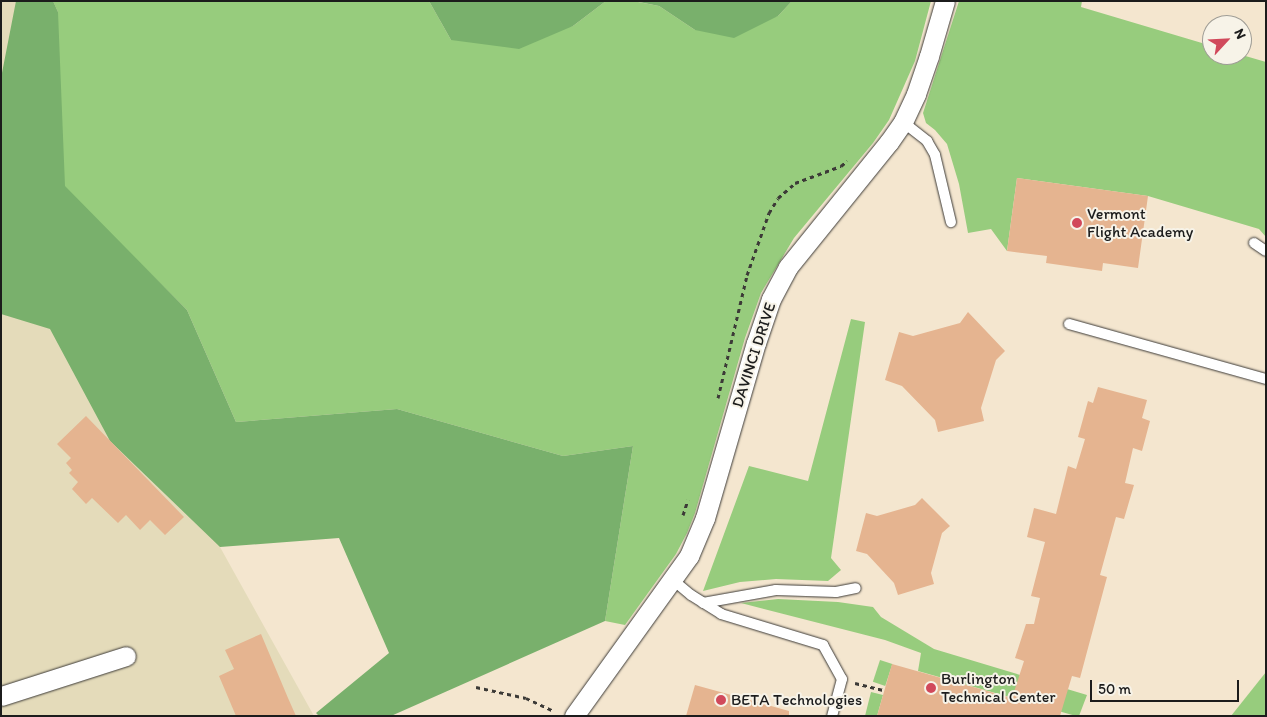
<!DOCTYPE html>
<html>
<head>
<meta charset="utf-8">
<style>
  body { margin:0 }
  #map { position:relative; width:1267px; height:717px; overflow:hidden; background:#f4e6cf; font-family:Itim,sans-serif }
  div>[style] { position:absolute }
  .built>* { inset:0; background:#e4dbba }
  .green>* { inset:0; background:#97cc7d; transform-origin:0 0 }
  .forest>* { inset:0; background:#79b06c }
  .building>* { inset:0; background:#e5b490 }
  .path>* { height:3px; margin-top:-1.5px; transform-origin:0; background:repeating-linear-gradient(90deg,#3c3a37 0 4px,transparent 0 8px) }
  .roads { filter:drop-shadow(0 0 1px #3c3a37) drop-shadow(0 0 1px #3c3a37) }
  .lane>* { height:10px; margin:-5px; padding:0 5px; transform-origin:5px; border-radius:5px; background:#fff }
  .street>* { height:19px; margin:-9.5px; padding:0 9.5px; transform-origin:9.5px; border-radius:9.5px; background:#fff }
  .dots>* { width:14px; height:14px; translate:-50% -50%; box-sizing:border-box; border:2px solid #f7f3e8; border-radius:50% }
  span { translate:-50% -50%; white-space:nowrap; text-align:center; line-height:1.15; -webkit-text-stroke:4px #f7f3e8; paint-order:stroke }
  .poi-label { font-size:16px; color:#1c1c1c }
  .left { translate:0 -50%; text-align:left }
  .street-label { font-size:16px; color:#1c1c1c }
  .frame { position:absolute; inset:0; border:2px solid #1c1c1c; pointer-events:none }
  .north { position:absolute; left:1202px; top:15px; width:50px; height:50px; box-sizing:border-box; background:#f7f3e8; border:1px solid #9f9d96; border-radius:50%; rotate:65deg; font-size:14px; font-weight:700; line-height:20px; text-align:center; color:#1c1c1c }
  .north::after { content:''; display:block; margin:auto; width:18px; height:22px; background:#d1495b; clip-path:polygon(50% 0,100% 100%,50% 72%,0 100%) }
  .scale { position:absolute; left:1090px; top:680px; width:149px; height:22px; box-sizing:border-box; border:2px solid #1c1c1c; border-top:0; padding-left:6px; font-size:15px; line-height:18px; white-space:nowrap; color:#1c1c1c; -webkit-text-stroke:4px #f7f3e8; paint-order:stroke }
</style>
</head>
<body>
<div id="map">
  <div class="built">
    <i style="clip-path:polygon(1px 1px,102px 1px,220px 547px,314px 716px,1px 716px)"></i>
  </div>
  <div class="green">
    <i style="clip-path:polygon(53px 1px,429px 1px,451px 40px,573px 26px,606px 1px,633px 1px,659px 6px,695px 30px,778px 16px,792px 1px,931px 1px,915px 61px,889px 120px,873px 143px,794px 238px,761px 293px,745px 338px,695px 513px,687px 533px,676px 554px,625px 625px,605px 621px,633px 446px,563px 456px,397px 409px,236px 422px,187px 310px,1px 124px,58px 12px)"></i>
    <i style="clip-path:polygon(959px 1px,1082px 1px,1081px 7px,1212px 46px,1212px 55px,1242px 55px,1266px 62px,1266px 237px,1259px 229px,1148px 196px,1017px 178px,1007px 251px,991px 229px,968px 233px,959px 184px,947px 144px,935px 130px,926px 123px,923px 113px)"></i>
    <i style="clip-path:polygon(851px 319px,865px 322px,831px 558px,841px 570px,828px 581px,776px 579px,740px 582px,703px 591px,749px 466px,808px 481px)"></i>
    <i style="clip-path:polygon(778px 599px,838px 602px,873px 607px,881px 617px,934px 649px,1087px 695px,1079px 716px,1076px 716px,918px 671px,921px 653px,885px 640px,741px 603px)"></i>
    <i style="left:880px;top:660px;width:13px;height:23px;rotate:18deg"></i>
    <i style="clip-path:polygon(1266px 672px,1266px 716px,1231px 716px)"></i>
    <i style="clip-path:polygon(871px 692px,883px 695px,877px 716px,865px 716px)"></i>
  </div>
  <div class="forest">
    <i style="clip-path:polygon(16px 1px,53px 1px,58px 12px,65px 186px,187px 310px,236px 422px,397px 409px,563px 456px,633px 446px,605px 621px,391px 716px,319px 716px,316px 713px,389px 653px,339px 538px,220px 547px,110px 441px,50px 329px,1px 314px,1px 78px)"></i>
    <i style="clip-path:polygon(429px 1px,606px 1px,573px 26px,519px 49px,451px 40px)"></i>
    <i style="clip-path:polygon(634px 1px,792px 1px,778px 16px,734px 38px,695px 30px,659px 6px)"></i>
  </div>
  <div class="building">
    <i style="clip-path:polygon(1017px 178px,1148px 196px,1138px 268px,1103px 263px,1102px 271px,1046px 263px,1047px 256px,1007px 251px)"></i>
    <i style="clip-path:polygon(968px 312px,1005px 351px,996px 360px,981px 408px,984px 421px,938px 432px,935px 420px,902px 386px,885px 380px,899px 332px,913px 336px,960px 323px)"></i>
    <i style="clip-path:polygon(1098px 387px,1147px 400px,1142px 418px,1150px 421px,1142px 451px,1133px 448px,1125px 483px,1134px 485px,1124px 519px,1116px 517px,1100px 575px,1107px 577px,1080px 678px,1072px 676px,1060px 716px,877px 716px,892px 664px,1012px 698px,1024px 661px,1015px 658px,1026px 624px,1034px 624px,1040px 598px,1031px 596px,1045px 542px,1027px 537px,1034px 508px,1056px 514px,1068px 466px,1076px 469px,1085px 439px,1078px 437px,1088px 401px,1093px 403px)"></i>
    <i style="clip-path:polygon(86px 416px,184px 517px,165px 535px,150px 520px,140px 530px,126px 515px,118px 523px,92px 498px,86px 504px,72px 489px,78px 482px,69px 473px,72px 470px,66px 463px,71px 458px,57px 444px)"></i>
    <i style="clip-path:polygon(922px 498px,950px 526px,942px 533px,931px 573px,934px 584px,898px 595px,894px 583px,867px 554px,856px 551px,866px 513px,877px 516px,915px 505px)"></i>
    <i style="clip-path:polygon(261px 634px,288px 698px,296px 716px,236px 716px,219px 676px,234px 669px,225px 650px)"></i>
    <i style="clip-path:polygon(695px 685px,789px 711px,789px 716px,686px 716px)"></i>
  </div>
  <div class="path">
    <i style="left:718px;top:398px;width:126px;rotate:-76.7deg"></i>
    <i style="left:747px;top:275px;width:66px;rotate:-70.5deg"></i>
    <i style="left:769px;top:213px;width:17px;rotate:-59deg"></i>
    <i style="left:778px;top:198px;width:23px;rotate:-41deg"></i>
    <i style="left:795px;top:183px;width:49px;rotate:-20.3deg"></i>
    <i style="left:841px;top:166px;width:8px;rotate:-40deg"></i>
    <i style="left:683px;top:515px;width:16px;rotate:-72deg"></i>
    <i style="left:855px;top:683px;width:30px;rotate:14deg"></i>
    <i style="left:476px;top:687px;width:51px;rotate:12.4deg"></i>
    <i style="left:526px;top:698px;width:31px;rotate:25deg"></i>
  </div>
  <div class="roads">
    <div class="lane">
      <i style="left:903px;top:122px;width:31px;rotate:38deg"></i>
      <i style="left:927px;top:141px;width:16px;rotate:60deg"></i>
      <i style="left:935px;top:155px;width:69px;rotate:76.6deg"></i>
      <i style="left:1254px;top:243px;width:14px;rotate:34deg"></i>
      <i style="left:1069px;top:324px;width:205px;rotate:15.6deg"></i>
      <i style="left:673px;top:580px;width:23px;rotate:40deg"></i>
      <i style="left:691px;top:595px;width:36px;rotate:32deg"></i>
      <i style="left:721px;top:614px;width:107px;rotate:16.9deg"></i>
      <i style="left:823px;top:645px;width:39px;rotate:61deg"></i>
      <i style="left:842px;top:679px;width:38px;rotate:105deg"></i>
      <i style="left:703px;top:603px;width:74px;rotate:-10.1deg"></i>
      <i style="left:776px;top:590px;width:60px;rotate:1.9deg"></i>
      <i style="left:836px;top:592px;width:20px;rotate:-11deg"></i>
    </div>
    <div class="street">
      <i style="left:1px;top:696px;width:131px;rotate:-17.7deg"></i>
      <i style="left:574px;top:716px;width:197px;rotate:-54.3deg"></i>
      <i style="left:689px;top:556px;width:41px;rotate:-67.2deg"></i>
      <i style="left:705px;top:518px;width:182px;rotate:-73.8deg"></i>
      <i style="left:756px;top:343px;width:46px;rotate:-71.2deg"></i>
      <i style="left:771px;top:299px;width:36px;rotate:-62deg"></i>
      <i style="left:788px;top:267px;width:161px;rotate:-51.1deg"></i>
      <i style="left:889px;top:142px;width:24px;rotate:-55deg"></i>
      <i style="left:903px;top:122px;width:31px;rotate:-65deg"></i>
      <i style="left:916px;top:94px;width:40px;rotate:-71.1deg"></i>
      <i style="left:929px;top:56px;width:57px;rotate:-73.8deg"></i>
    </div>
  </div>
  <div class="dots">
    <i style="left:1077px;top:223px;background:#d1495b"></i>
    <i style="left:931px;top:688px;background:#d1495b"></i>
    <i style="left:721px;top:700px;background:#d1495b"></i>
  </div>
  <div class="poi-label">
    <span class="left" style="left:1087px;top:223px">Vermont<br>Flight Academy</span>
    <span class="left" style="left:941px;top:688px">Burlington<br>Technical Center</span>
    <span class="left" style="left:731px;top:700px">BETA Technologies</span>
  </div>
  <div class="street-label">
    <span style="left:754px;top:355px;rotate:-72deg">DAVINCI DRIVE</span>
  </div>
  <div class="frame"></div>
  <div class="north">N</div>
  <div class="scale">50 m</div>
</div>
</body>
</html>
